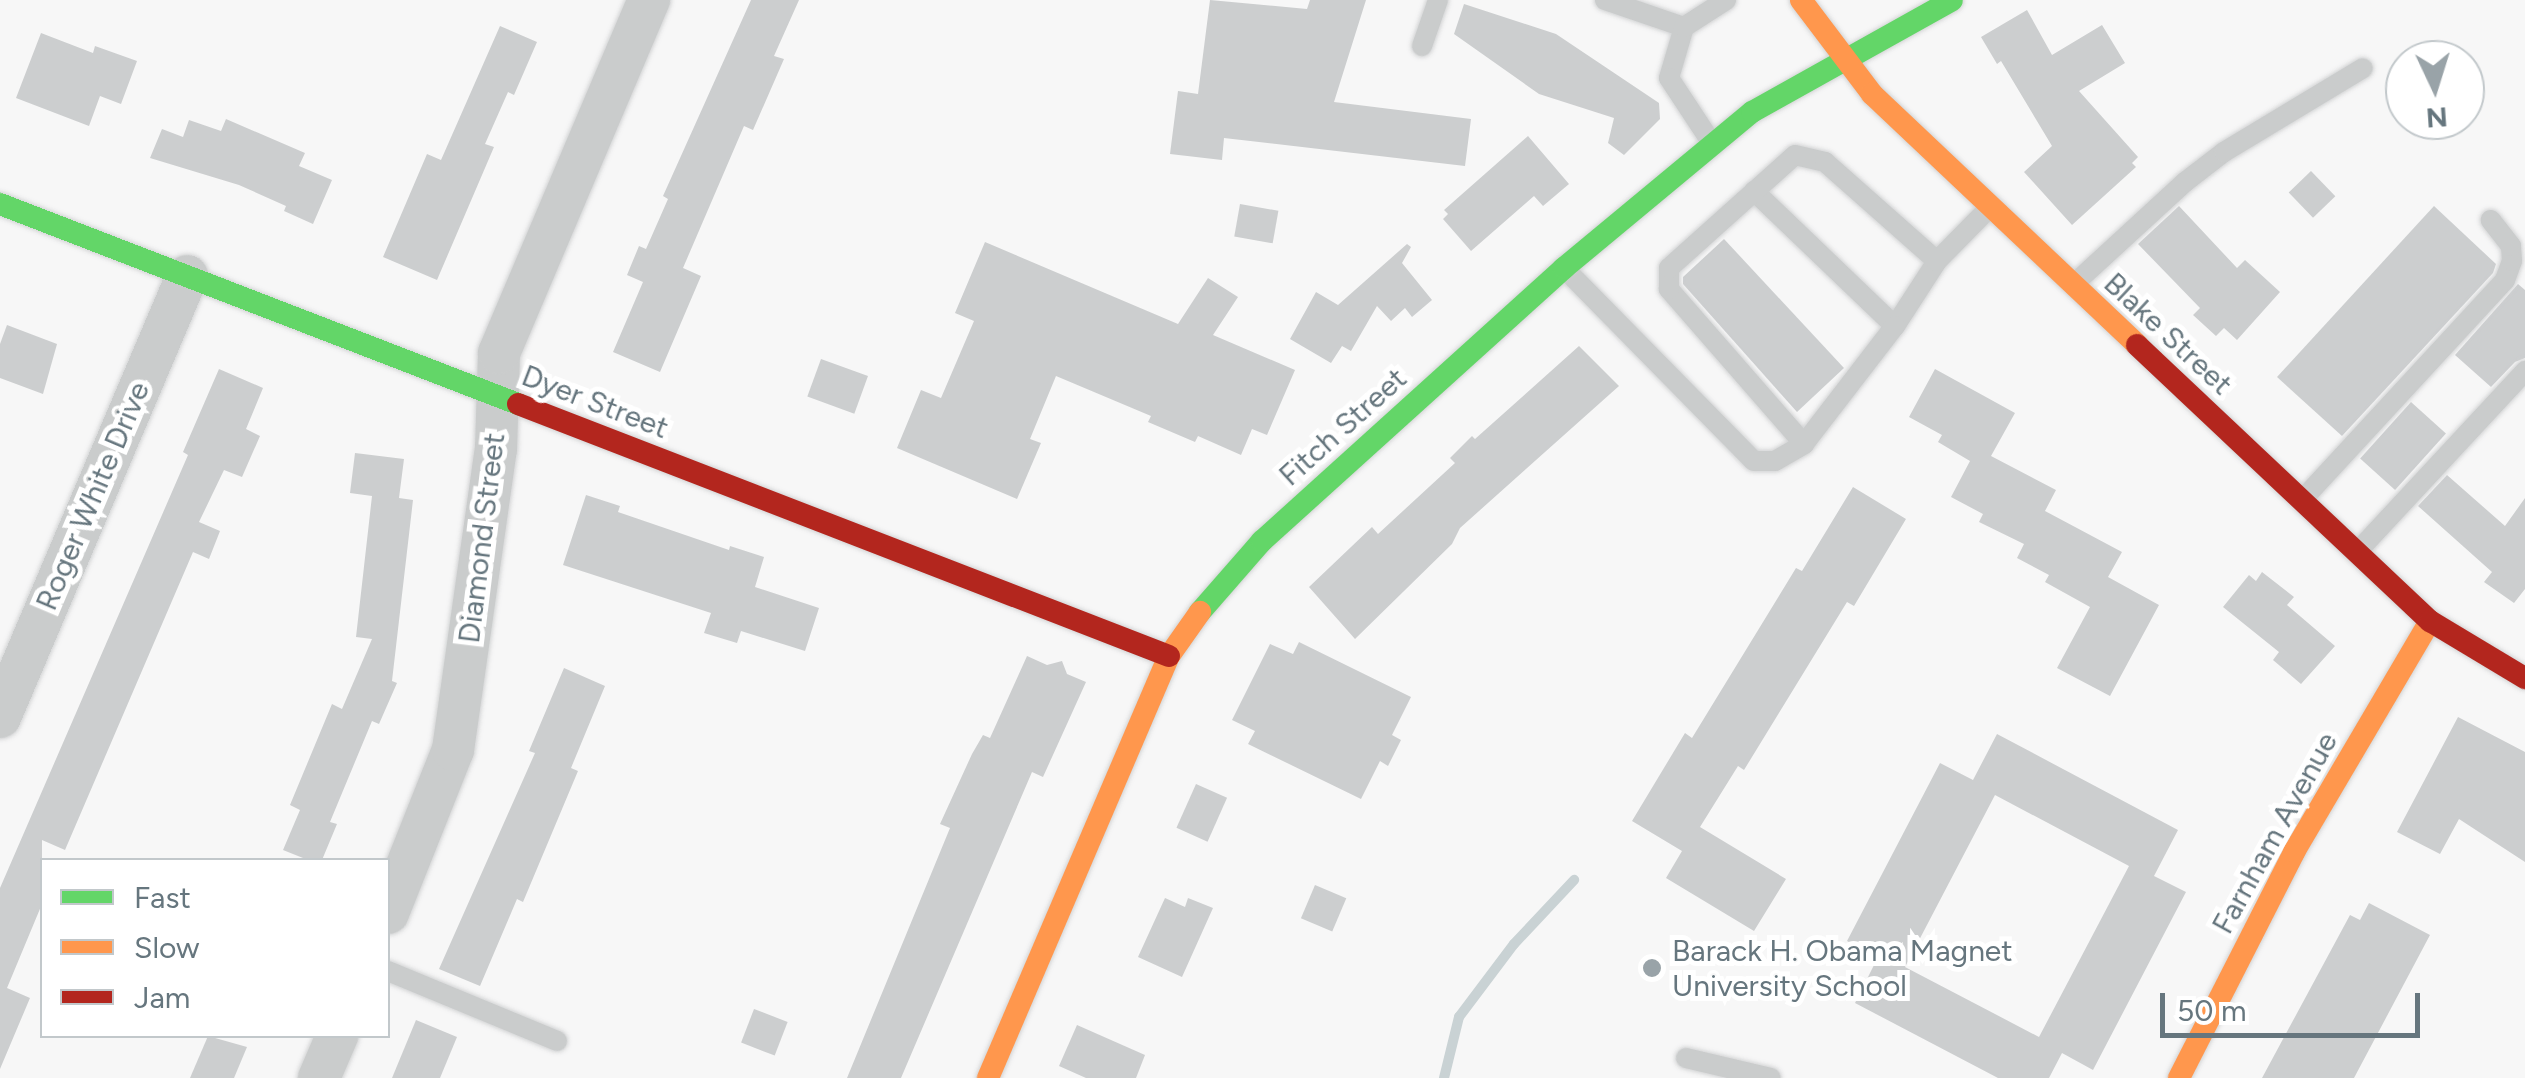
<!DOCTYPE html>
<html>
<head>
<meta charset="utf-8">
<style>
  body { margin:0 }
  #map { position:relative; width:2525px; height:1078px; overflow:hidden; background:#f7f7f7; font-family:Figtree,sans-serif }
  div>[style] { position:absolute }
  .stream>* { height:10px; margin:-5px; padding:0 5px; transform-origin:5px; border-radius:5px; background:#c9d2d4 }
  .building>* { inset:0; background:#cccecf; transform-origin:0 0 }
  .roads { filter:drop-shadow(0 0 2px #d3d4d5) drop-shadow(0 0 2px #d3d4d5) }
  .lane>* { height:20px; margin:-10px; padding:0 10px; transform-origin:10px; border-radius:10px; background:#cacccc }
  .street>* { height:42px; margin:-21px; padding:0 21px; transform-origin:21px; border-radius:21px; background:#cacccc }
  .fast>* { height:22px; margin:-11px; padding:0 11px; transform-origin:11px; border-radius:11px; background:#63d668 }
  .slow>* { height:22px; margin:-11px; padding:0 11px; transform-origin:11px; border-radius:11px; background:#ff974d }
  .jam>* { height:22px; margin:-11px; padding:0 11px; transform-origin:11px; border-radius:11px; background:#b3261e }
  .dots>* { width:28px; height:28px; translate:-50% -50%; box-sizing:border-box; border:5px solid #fff; border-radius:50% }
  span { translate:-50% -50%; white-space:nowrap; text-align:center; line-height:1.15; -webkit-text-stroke:10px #fff; paint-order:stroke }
  .street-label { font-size:30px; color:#66767e }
  .poi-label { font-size:30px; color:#66767e }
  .left { translate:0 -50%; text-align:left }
  .legend { position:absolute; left:40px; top:858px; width:350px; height:180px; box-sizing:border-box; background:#fff; border:2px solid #c2c8cb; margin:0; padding:12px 18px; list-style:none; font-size:30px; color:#66767e }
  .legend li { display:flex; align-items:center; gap:20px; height:50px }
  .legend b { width:50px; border:2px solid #c2c8cb }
  .north { position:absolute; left:2385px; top:40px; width:100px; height:100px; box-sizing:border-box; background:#fff; border:2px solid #c2c8cb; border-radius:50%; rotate:176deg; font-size:28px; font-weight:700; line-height:40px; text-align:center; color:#66767e }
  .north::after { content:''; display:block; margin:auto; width:35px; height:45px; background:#99a3a8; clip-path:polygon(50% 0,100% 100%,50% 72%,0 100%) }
  .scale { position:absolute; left:2160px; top:993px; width:260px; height:45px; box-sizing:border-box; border:5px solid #66767e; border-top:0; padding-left:12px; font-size:30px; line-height:35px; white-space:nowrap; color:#66767e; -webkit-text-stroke:8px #fff; paint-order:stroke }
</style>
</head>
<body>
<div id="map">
  <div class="stream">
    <i style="left:1444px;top:1078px;width:63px;rotate:-76.2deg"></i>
    <i style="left:1459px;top:1017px;width:91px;rotate:-53deg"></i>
    <i style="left:1514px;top:944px;width:88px;rotate:-46.8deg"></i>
  </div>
  <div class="building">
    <i style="clip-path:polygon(751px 0,799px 0,774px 56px,784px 59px,753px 130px,744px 126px,683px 268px,701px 276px,660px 372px,613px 352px,643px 282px,627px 275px,639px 246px,646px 249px,668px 199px,663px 196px)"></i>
    <i style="clip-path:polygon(1210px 0,1307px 9px,1310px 0,1366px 0,1334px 102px,1471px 119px,1465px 166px,1224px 138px,1222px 160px,1170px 154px,1178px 91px,1198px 94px)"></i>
    <i style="clip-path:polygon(1464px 4px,1556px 34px,1659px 103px,1660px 119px,1624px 155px,1608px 143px,1614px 118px,1539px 94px,1454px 34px)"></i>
    <i style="clip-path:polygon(2027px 10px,2052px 55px,2102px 25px,2125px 63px,2079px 91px,2138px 157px,2132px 163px,2136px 167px,2072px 225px,2024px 172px,2052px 146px,2001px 61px,1997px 64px,1981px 37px)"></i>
    <i style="clip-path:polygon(500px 26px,537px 42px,514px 95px,508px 92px,485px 144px,494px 147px,437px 280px,383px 257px,427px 154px,441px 160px)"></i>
    <i style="clip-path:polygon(41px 33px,93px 53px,95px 46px,137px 61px,121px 104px,100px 96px,89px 126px,16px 98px)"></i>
    <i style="clip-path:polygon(226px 119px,305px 153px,299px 166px,332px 180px,313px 224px,284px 211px,286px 206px,239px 185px,150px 158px,162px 129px,183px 137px,189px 120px,221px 131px)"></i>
    <i style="clip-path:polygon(1528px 136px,1569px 184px,1543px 206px,1534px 196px,1471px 251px,1443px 219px,1448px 214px,1444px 210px)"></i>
    <i style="left:2311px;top:171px;width:35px;height:31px;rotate:46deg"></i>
    <i style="left:1240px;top:204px;width:39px;height:33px;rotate:10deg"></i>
    <i style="clip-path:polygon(2179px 206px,2237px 268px,2245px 260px,2280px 292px,2237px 340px,2224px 328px,2216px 336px,2193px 315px,2200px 308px,2138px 244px)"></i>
    <i style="clip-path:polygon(2434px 206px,2496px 264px,2493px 273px,2342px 436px,2277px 377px)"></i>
    <i style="clip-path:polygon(1724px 239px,1844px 368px,1797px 412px,1683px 284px,1683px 277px)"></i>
    <i style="clip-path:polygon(985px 242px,1178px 324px,1208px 278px,1238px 297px,1213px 335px,1295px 370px,1267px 435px,1252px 429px,1241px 455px,1198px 436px,1195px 442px,1148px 422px,1151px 416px,1056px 376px,1030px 439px,1041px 443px,1017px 499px,897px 448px,921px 390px,941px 398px,974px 321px,955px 313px)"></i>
    <i style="clip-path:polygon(1407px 244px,1411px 247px,1402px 263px,1432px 300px,1412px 317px,1405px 308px,1391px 321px,1377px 306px,1351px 351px,1342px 346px,1331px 363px,1290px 339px,1316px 292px,1338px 305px)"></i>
    <i style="clip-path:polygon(2518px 284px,2525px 290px,2525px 358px,2515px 362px,2491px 387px,2455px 355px)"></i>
    <i style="clip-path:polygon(7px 325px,57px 344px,43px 394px,0 378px,0 344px)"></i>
    <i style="clip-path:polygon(1579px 346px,1619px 386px,1460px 528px,1452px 544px,1355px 639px,1309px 587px,1372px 527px,1378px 534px,1455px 463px,1450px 458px,1472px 436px,1475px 439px)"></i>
    <i style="left:821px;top:359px;width:50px;height:40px;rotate:20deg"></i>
    <i style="clip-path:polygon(219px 369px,263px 388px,246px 429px,260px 436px,242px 477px,224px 470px,199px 522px,220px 531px,209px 559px,193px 552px,65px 850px,42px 840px,42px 904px,7px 988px,30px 998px,0 1069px,0 888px,188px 455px,183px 452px)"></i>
    <i style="clip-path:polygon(1935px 369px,2015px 413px,1991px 456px,2056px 490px,2045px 511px,2122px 552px,2108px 577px,2159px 605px,2110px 696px,2057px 668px,2090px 607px,2045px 582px,2049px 575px,2017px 558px,2024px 544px,1979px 522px,1983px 514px,1951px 497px,1970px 461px,1938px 442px,1942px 435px,1909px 417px)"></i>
    <i style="left:2411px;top:402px;width:47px;height:76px;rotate:42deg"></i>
    <i style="clip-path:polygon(355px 453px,404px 459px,399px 498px,413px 500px,392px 681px,397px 683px,379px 724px,372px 721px,330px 822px,337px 824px,322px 860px,308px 860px,283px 850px,300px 810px,290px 805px,332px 704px,342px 709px,372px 639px,356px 637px,372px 496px,350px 493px)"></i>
    <i style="clip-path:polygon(2447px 475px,2505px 526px,2525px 498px,2525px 589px,2514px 603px,2484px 582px,2492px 572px,2418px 506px)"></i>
    <i style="clip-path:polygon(1853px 487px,1906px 519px,1854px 606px,1847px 602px,1744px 770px,1738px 766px,1700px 827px,1786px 879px,1754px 931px,1666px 878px,1682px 851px,1632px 821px,1685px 733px,1692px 738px,1796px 568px,1802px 571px)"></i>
    <i style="clip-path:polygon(586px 495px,620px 506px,618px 512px,729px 550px,730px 546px,764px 557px,755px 587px,819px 608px,805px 651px,741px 631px,737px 643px,704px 633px,711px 613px,563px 565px)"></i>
    <i style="clip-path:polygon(2262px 572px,2294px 597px,2287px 605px,2335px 646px,2301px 684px,2273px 660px,2279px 652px,2223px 607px,2249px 575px,2256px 581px)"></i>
    <i style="clip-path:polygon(1299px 642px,1411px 697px,1392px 735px,1401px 740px,1388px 766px,1380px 761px,1361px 799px,1248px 744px,1255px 731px,1232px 720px,1270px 644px,1293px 654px)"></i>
    <i style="clip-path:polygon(1027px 656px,1047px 665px,1062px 661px,1067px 674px,1086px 682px,1043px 777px,1032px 772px,901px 1078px,847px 1078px,950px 828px,940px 824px,972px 754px,983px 735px,990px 738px)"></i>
    <i style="clip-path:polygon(564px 668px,605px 686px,571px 768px,578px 771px,523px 902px,517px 899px,480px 986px,439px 969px,535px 753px,529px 751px)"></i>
    <i style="clip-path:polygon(2458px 717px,2525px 752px,2525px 862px,2459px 819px,2440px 854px,2397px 832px)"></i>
    <i style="clip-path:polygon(evenodd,1997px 734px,2178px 830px,2154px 876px,2186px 892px,2093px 1070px,2062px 1053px,2049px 1078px,1998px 1078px,1855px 1003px,1878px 957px,1847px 941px,1940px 763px,1973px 780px,1997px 734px,1995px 795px,2129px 866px,2039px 1037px,1905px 967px,1995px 795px)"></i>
    <i style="left:1196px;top:784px;width:34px;height:48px;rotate:24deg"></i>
    <i style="left:1315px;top:885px;width:34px;height:36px;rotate:23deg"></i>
    <i style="clip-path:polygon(1165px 898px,1185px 907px,1188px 898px,1213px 908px,1182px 977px,1138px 957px)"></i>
    <i style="clip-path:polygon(2369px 903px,2430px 935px,2354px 1078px,2262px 1078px,2350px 915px,2360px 920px)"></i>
    <i style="left:754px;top:1009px;width:36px;height:36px;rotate:21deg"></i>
    <i style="clip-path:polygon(416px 1020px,457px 1037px,440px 1078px,392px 1078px)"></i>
    <i style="clip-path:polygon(1077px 1025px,1145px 1055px,1136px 1078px,1086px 1078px,1059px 1066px)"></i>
    <i style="clip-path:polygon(208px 1036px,247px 1047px,234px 1078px,190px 1078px)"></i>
  </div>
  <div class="roads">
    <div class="lane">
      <i style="left:1605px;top:0;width:83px;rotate:18.9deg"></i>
      <i style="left:1684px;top:27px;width:53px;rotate:106.4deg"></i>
      <i style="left:1669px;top:78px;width:77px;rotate:56.7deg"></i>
      <i style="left:1684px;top:27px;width:50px;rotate:-32.7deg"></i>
      <i style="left:1422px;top:46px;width:49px;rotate:-70.8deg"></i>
      <i style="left:1754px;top:191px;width:195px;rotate:43.8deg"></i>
      <i style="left:1895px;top:326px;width:77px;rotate:-57.1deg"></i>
      <i style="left:1937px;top:261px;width:74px;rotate:-45.5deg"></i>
      <i style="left:1565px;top:269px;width:269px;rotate:45.5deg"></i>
      <i style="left:1754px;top:461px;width:21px"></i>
      <i style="left:1775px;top:461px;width:34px;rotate:-30deg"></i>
      <i style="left:1804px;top:444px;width:149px;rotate:-52.4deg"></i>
      <i style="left:2074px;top:284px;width:151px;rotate:-42.6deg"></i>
      <i style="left:2185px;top:182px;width:49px;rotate:-37.6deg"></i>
      <i style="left:2224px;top:152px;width:162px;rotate:-31.1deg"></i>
      <i style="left:1804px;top:444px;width:206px;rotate:-131.1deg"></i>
      <i style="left:1669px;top:289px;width:21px;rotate:-90deg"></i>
      <i style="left:1669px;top:268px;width:169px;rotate:-41.9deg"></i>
      <i style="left:1795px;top:155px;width:31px;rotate:13deg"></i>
      <i style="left:1825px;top:162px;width:149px;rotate:41.5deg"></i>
      <i style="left:2303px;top:499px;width:298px;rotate:-47.3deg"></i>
      <i style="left:2505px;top:280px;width:20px;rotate:-70deg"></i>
      <i style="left:2512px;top:261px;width:15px;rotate:-94deg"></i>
      <i style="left:2511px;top:246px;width:33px;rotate:-128deg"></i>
      <i style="left:2358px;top:551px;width:246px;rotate:-47.1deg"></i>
      <i style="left:388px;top:971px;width:183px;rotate:22.5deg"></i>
      <i style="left:1686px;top:1058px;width:87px;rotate:13.2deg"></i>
    </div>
    <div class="street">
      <i style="left:0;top:717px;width:479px;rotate:-67deg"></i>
      <i style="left:388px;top:913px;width:175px;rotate:-68.3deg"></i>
      <i style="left:453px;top:750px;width:304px;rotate:-81.9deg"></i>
      <i style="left:496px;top:449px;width:96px;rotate:-88.2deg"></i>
      <i style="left:499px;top:353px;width:384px;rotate:-67deg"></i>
      <i style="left:319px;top:1078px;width:46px;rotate:-66.8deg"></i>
    </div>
    <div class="fast">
      <i style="left:0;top:204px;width:555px;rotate:21.11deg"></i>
      <i style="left:1200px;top:612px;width:94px;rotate:-48.9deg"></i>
      <i style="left:1262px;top:541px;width:407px;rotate:-42.1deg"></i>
      <i style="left:1564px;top:268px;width:244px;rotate:-39.7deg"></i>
      <i style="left:1752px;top:112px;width:229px;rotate:-29.2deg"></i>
    </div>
    <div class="slow">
      <i style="left:1801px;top:0;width:118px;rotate:52.9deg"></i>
      <i style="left:1872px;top:94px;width:365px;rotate:43.4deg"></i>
      <i style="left:988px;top:1078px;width:459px;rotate:-66.8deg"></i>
      <i style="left:1169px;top:656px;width:54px;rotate:-54.8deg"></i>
      <i style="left:2179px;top:1078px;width:254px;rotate:-63deg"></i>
      <i style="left:2294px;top:852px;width:268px;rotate:-59.5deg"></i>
    </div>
    <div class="jam">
      <i style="left:2137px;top:345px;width:403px;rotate:43.3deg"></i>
      <i style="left:2430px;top:621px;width:111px;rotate:31deg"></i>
      <i style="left:518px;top:404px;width:698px;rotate:21.16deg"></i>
    </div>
  </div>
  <div class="dots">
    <i style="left:1652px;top:968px;background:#99a3a8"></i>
  </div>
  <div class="street-label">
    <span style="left:2168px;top:334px;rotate:43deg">Blake Street</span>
    <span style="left:595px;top:402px;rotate:21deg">Dyer Street</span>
    <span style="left:1343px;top:427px;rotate:-42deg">Fitch Street</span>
    <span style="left:93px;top:496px;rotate:-67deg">Roger White Drive</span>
    <span style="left:482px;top:538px;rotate:-83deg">Diamond Street</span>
    <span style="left:2275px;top:833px;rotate:-61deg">Farnham Avenue</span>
  </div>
  <div class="poi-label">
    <span class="left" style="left:1672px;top:968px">Barack H. Obama Magnet<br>University School</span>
  </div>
  <ul class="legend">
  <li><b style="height:12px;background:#63d668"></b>Fast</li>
  <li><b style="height:12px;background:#ff974d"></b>Slow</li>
  <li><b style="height:12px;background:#b3261e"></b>Jam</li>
  </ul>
  <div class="north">N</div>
  <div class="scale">50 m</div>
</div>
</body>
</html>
